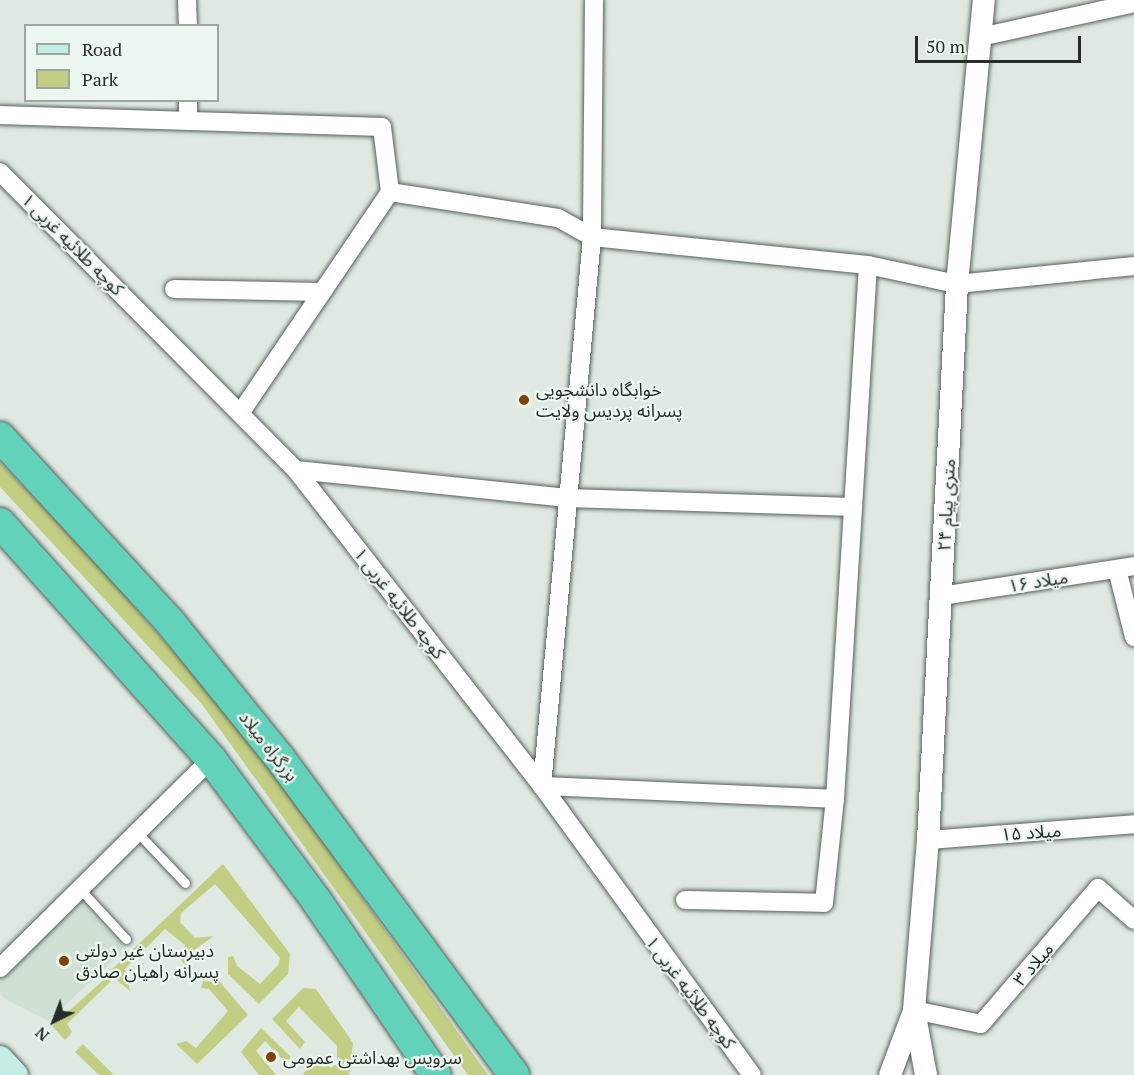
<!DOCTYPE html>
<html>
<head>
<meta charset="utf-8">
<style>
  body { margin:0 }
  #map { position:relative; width:1134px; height:1075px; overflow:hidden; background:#dfe9e2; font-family:"PT Serif","Noto Sans Arabic",serif }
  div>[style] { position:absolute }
  .built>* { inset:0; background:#d0e1d4 }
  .green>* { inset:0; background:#c2ce83 }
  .roads { filter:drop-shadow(0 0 2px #57605a) drop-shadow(0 0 2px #57605a) }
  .service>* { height:9px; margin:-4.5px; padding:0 4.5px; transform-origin:4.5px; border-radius:4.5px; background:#fff }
  .minor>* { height:18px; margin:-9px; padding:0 9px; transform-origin:9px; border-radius:9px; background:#fff }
  .tertiary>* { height:22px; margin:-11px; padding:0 11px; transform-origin:11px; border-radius:11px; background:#fff }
  .secondary>* { height:26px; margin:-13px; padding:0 13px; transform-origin:13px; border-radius:13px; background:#c4eee5 }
  .trunk>* { height:30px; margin:-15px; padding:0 15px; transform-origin:15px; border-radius:15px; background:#62d2ba }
  .dots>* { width:16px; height:16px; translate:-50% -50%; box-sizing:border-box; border:3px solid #ecf7ef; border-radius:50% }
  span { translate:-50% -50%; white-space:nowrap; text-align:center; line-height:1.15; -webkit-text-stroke:4.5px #ecf7ef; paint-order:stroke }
  .street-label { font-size:18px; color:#282c29 }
  .poi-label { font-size:18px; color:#282c29 }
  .left { translate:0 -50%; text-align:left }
  .legend { position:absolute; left:24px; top:24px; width:195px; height:78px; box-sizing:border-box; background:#ecf7ef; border:2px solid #9ea6a0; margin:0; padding:8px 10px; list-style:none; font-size:18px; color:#282c29 }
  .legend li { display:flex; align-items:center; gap:12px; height:30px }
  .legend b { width:30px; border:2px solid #9ea6a0 }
  .north { position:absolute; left:24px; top:991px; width:60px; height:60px; -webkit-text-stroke:4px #ecf7ef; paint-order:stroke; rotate:222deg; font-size:16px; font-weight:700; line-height:24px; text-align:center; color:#282c29 }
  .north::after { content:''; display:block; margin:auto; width:21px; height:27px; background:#282c29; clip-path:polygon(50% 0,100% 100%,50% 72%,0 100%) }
  .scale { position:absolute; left:915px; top:36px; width:166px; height:27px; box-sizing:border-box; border:3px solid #282c29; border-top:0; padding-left:8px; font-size:18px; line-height:21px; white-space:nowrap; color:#282c29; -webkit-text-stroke:4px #ecf7ef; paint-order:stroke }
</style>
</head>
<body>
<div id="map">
  <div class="built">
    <i style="clip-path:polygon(78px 900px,126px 949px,48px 1021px,5px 999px,0 994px,0 974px)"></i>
  </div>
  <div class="green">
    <i style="clip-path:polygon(0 462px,97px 564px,250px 739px,488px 1075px,468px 1075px,201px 703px,0 487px)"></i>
    <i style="clip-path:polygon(223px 864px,290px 954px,288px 974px,259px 1004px,228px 974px,228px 957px,233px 956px,237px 966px,260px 984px,278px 965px,280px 958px,215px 884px,181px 913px,180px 922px,195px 938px,214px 936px,190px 953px,188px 968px,181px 960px,185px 945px,165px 929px,125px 969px,130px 991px,108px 973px)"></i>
    <i style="clip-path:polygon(107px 977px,111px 981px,67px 1024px,72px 1032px,65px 1040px,52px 1026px)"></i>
    <i style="clip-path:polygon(203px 981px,220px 982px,248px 1015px,197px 1064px,176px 1044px,186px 1041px,196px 1048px,228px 1011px,209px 989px,201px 988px)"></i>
    <i style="clip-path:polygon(303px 988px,316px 989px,353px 1043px,349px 1075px,302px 1075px,319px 1057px,331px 1068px,337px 1064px,337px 1046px,299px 1007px,286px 1021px,305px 1042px,300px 1049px,272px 1019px)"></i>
    <i style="clip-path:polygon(261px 1028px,291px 1057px,286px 1063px,265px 1041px,256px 1051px,276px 1075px,259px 1075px,241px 1052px)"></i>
    <i style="clip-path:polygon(83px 1044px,114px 1075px,99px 1075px,75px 1052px)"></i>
  </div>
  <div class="roads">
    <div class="service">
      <i style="left:137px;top:832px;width:70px;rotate:46.7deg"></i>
      <i style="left:80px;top:889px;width:68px;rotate:47.4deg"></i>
    </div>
    <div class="minor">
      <i style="left:187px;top:0;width:26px;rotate:88deg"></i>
      <i style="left:594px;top:0;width:237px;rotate:90.5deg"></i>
      <i style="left:592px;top:237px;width:551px;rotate:95.2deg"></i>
      <i style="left:542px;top:786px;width:293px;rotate:2.5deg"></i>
      <i style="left:980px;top:37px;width:158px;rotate:-12.4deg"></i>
      <i style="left:188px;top:100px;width:21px;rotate:90deg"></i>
      <i style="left:0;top:115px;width:382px;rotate:1.8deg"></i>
      <i style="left:382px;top:127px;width:65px;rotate:83deg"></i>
      <i style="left:390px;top:192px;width:170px;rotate:8.8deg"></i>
      <i style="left:558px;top:218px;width:39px;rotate:29deg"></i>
      <i style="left:592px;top:237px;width:277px;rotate:5.8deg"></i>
      <i style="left:868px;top:265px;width:91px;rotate:12.1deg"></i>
      <i style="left:957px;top:284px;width:178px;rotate:-5.8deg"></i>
      <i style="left:0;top:172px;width:420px;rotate:45.2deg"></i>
      <i style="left:296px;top:470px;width:400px;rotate:52.1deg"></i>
      <i style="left:542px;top:786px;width:357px;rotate:54deg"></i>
      <i style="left:174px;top:289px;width:147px;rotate:1.2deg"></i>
      <i style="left:241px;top:412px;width:266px;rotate:-55.9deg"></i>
      <i style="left:296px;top:470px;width:273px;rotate:5.9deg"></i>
      <i style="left:568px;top:498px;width:285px;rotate:1.8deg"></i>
      <i style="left:1117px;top:569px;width:70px;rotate:76deg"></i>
      <i style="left:941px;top:596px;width:195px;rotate:-8.8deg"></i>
      <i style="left:928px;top:840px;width:207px;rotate:-4.4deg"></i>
      <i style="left:685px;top:900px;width:139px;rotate:1.2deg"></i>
      <i style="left:824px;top:903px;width:105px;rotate:-84deg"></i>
      <i style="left:835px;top:799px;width:535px;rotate:-86.46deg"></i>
      <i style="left:0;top:968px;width:297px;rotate:-44.7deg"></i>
      <i style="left:914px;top:1010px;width:68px;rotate:11.8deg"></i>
      <i style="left:981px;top:1024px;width:179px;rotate:-49.3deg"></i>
      <i style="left:1098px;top:888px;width:48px;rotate:41.6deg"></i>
    </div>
    <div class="tertiary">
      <i style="left:890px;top:1075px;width:68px;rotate:-69.4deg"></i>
      <i style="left:926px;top:1075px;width:66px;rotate:-100.5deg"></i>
      <i style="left:914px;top:1010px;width:171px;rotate:-85.3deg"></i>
      <i style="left:928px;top:840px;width:557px;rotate:-87.01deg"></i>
      <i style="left:957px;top:284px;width:285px;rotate:-84.6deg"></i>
    </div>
    <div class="secondary">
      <i style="left:0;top:1059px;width:22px;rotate:47deg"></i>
    </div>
    <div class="trunk">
      <i style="left:0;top:437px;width:251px;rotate:47.4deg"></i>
      <i style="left:170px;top:622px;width:174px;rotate:51.1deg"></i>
      <i style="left:279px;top:757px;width:395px;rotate:53.5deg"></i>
      <i style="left:0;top:523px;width:317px;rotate:48.2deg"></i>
      <i style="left:211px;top:759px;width:176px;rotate:53.3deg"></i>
      <i style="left:316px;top:900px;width:212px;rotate:55.6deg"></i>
    </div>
  </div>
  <div class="dots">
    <i style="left:524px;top:400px;background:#814301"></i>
    <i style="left:64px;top:961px;background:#814301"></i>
    <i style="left:271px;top:1057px;background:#814301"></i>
  </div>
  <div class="street-label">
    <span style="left:73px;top:244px;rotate:45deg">کوچه طلائیه غربی ۱</span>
    <span style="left:946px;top:505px;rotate:-87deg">۲۴ متری پیام</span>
    <span style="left:1038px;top:581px;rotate:-9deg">میلاد ۱۶</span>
    <span style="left:400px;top:603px;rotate:52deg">کوچه طلائیه غربی ۱</span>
    <span style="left:269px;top:746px;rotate:52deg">بزرگراه میلاد</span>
    <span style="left:1031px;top:832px;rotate:-4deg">میلاد ۱۵</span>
    <span style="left:1033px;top:964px;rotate:-49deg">میلاد ۳</span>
    <span style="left:691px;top:992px;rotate:53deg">کوچه طلائیه غربی ۱</span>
  </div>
  <div class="poi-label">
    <span class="left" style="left:536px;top:400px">خوابگاه دانشجویی<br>پسرانه پردیس ولایت</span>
    <span class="left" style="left:76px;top:961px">دبیرستان غیر دولتی<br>پسرانه راهیان صادق</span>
    <span class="left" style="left:283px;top:1057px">سرویس بهداشتی عمومی</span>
  </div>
  <ul class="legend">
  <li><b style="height:8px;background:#c4eee5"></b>Road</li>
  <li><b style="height:16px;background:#c2ce83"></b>Park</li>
  </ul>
  <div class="north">N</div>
  <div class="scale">50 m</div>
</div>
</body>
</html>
